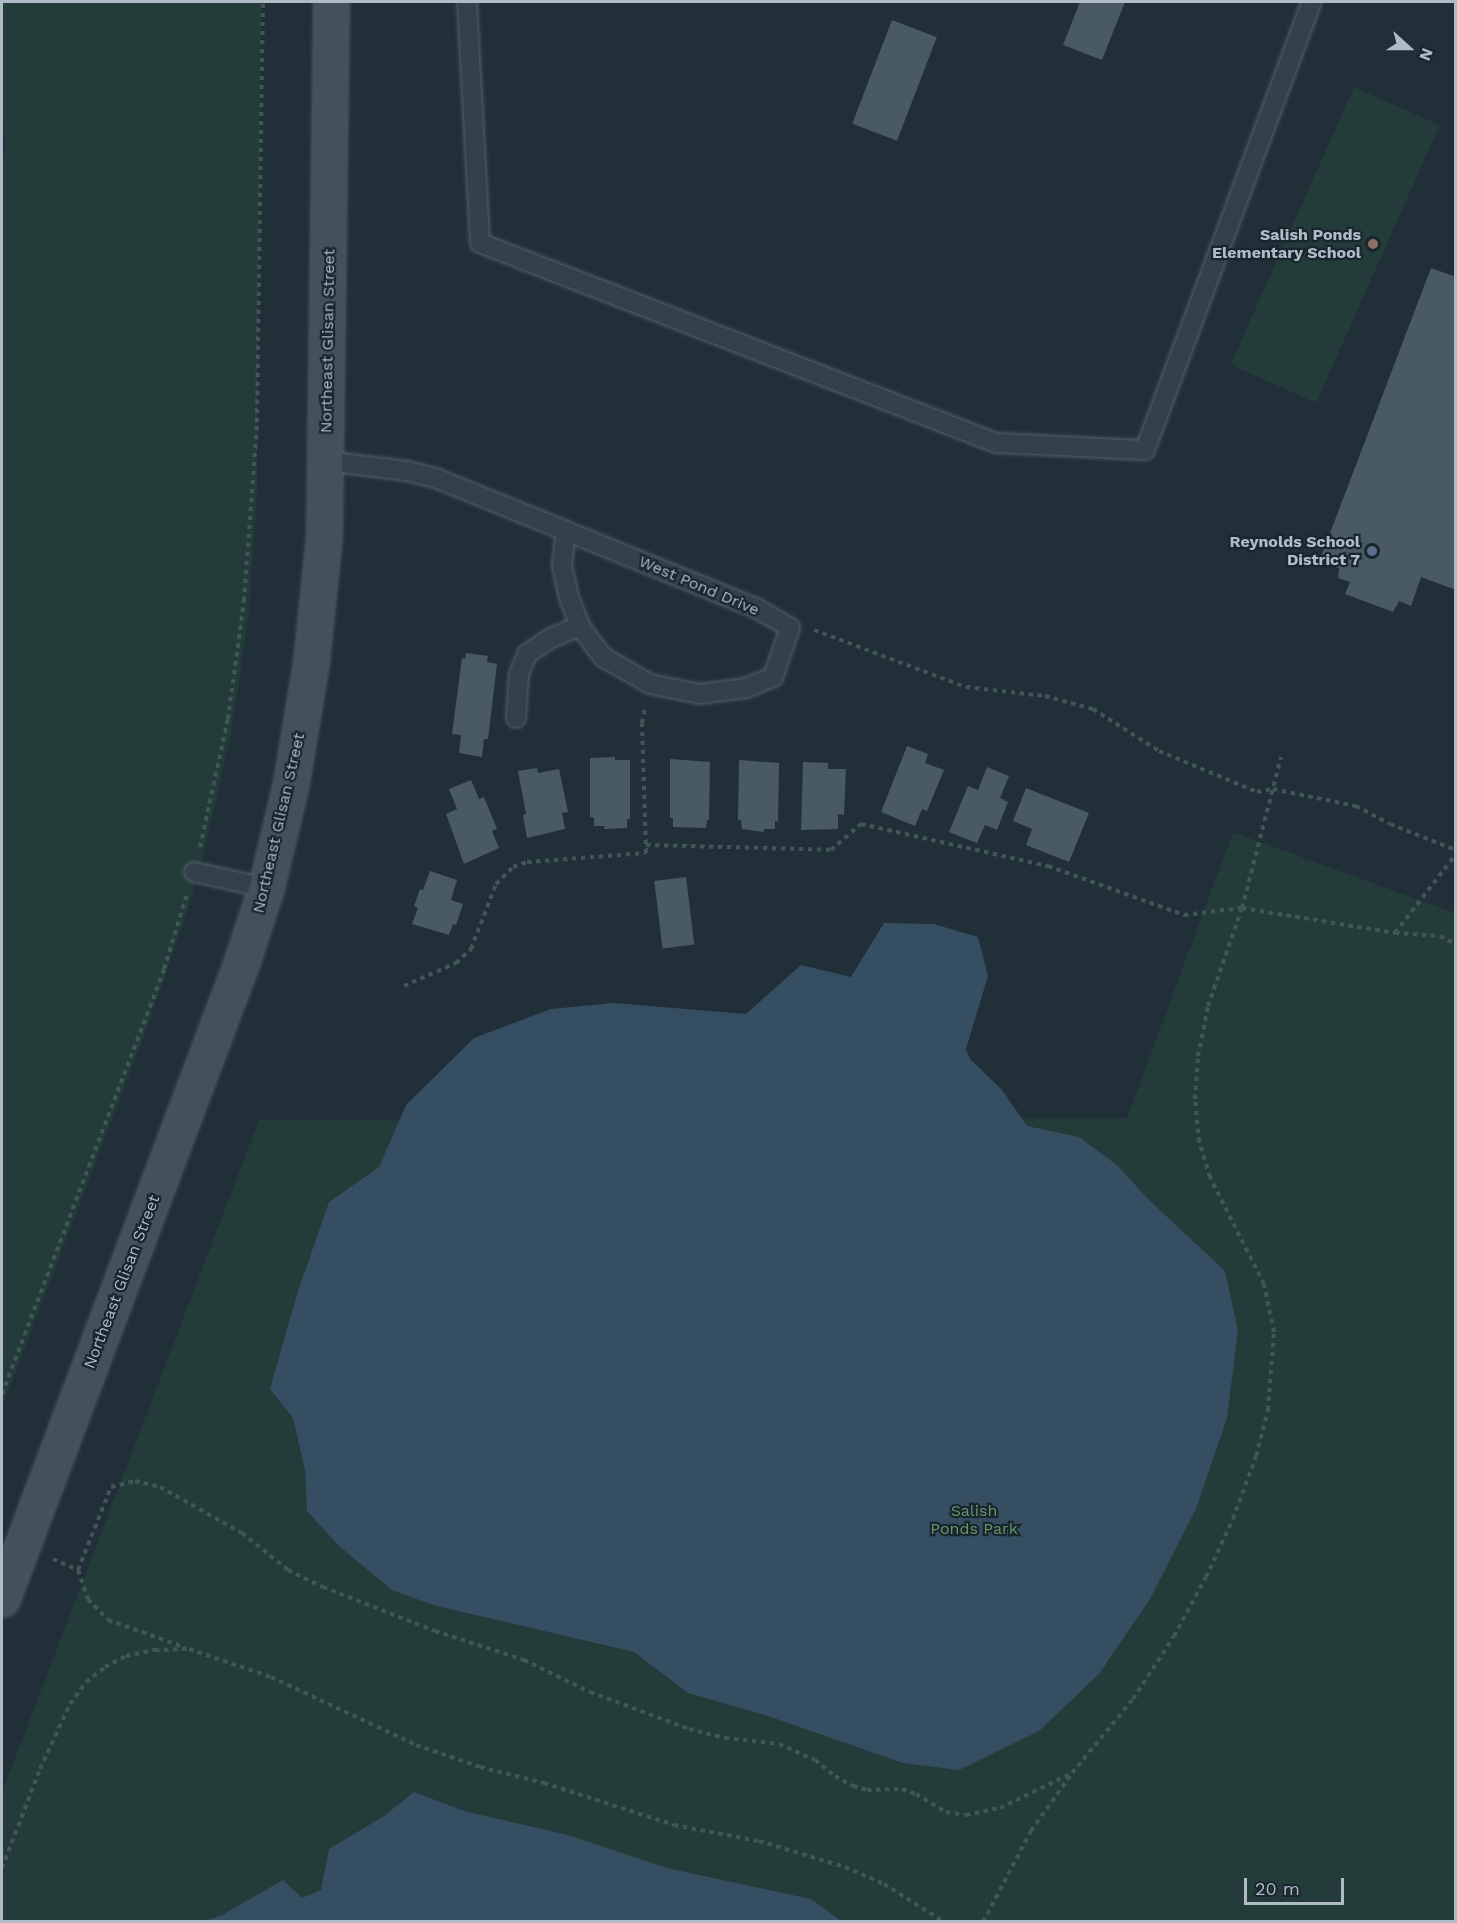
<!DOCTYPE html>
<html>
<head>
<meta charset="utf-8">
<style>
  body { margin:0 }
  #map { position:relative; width:1457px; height:1923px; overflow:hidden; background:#212f39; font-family:"Work Sans",sans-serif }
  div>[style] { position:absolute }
  .green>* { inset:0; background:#233b39; transform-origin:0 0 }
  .water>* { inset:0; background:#354e61 }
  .building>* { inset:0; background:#495a65; transform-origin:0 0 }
  .path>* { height:4px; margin-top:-2px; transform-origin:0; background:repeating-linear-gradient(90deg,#415756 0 4.5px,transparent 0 9px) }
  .roads { filter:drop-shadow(0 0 2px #525f67) drop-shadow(0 0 2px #525f67) }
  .service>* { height:18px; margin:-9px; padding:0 9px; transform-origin:9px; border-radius:9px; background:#35414a }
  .secondary>* { height:33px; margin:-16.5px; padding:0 16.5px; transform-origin:16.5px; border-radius:16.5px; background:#43515d }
  .dots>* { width:16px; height:16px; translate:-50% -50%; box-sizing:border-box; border:3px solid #1a262e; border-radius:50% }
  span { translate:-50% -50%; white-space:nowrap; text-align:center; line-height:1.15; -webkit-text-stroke:4.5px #1a262e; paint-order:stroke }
  .poi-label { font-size:16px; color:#afbcc6; font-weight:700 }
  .right { translate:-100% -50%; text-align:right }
  .street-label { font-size:16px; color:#afbcc6 }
  .park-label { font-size:16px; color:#66976a }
  .frame { position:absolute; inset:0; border:3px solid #afbcc6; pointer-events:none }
  .north { position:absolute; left:1379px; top:18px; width:60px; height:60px; -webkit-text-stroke:4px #1a262e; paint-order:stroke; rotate:111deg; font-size:16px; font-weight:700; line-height:24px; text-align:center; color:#afbcc6 }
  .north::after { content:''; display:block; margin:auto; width:21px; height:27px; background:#afbcc6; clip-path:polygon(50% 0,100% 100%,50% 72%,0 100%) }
  .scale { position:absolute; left:1244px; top:1878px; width:100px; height:27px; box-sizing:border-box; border:3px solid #afbcc6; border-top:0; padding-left:8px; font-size:18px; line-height:21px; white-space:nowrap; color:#afbcc6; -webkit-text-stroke:4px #1a262e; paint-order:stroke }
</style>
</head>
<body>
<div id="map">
  <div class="green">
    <i style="clip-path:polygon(2px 2px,261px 2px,257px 491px,249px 613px,231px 734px,204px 853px,187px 912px,147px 1028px,2px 1408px,2px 158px,5px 147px,2px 116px)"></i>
    <i style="left:1354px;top:87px;width:94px;height:304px;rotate:24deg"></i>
    <i style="clip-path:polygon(1233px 832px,1455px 913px,1455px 1921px,2px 1921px,2px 1792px,259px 1120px,1127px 1118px)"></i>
  </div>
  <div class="water">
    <i style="clip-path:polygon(884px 923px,934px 924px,978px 937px,988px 976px,966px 1049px,970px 1059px,1002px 1090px,1027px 1126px,1079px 1137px,1118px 1166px,1148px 1199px,1225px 1271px,1238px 1330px,1227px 1418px,1196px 1509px,1150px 1599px,1099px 1674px,1039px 1731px,959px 1770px,903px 1763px,765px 1715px,688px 1693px,634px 1652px,433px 1605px,392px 1590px,339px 1546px,307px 1511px,305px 1470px,293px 1418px,270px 1389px,297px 1294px,329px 1202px,379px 1167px,406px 1105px,474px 1038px,551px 1009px,614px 1003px,746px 1014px,801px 965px,851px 977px)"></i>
    <i style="clip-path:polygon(414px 1792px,464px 1811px,568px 1835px,667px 1868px,811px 1899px,841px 1921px,205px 1921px,222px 1915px,283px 1880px,302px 1898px,321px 1890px,329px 1849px,384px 1816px)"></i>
  </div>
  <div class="building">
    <i style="clip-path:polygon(1080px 2px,1125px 2px,1102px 60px,1063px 45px)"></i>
    <i style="left:892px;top:20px;width:48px;height:111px;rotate:21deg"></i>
    <i style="clip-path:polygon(1431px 268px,1456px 277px,1456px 590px,1421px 577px,1411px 606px,1399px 601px,1393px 612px,1345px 594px,1350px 582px,1338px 578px,1339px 568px,1319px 562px)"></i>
    <i style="clip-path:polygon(466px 653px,488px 656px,487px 662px,497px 664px,488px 739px,484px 739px,482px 757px,459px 753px,461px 735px,452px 734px,462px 658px,465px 659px)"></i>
    <i style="clip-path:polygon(907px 746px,928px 754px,925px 763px,944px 770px,927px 811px,922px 809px,915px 826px,881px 812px)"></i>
    <i style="clip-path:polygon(615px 757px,615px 760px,630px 760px,630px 819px,627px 819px,627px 828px,604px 829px,605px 826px,594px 826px,594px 818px,590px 817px,590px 758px)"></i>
    <i style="clip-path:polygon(670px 759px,710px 762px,709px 820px,707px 820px,706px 828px,673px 827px,673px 818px,670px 818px)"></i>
    <i style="clip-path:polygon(739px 760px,779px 763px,778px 822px,775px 821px,775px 829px,764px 829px,764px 832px,742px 829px,741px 820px,738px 820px)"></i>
    <i style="clip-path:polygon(803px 762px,828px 763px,828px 769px,846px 769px,844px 815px,838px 814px,838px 829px,801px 830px)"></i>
    <i style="clip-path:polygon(987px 767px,1009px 776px,1000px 798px,1008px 802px,997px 830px,985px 825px,977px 843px,949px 832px,968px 786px,978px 790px)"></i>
    <i style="clip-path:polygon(537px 768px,538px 773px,559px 769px,568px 812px,562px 813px,565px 829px,527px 838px,523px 815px,526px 814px,518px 771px)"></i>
    <i style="clip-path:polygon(471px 780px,479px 799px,484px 797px,497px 829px,492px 831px,499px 848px,464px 864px,446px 814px,457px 809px,449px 789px)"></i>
    <i style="clip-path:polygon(1026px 788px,1089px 813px,1069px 862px,1026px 845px,1032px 829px,1013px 821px)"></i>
    <i style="clip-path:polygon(430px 871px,457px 880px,451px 900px,463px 904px,456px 925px,453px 924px,449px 935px,412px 924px,418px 908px,414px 906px,420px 889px,423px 890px)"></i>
    <i style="left:686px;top:877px;width:68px;height:32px;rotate:83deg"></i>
  </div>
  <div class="path">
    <i style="left:814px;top:630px;width:162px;rotate:20.6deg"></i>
    <i style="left:966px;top:687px;width:80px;rotate:6.5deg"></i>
    <i style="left:1045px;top:696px;width:50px;rotate:15.2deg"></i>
    <i style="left:1093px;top:709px;width:78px;rotate:32.5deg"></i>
    <i style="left:1159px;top:751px;width:106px;rotate:22.7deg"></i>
    <i style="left:1257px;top:792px;width:16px;rotate:-11deg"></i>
    <i style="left:1273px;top:789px;width:85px;rotate:11.6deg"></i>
    <i style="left:1356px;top:806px;width:38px;rotate:28deg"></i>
    <i style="left:1390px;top:824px;width:71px;rotate:21.5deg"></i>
    <i style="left:646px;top:845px;width:185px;rotate:1.5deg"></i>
    <i style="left:831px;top:850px;width:40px;rotate:-41deg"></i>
    <i style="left:861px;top:824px;width:192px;rotate:12.7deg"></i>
    <i style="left:1048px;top:866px;width:145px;rotate:19.8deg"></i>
    <i style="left:1184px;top:915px;width:58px;rotate:-6.9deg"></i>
    <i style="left:1242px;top:908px;width:155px;rotate:9.3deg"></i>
    <i style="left:1395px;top:933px;width:45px;rotate:3.8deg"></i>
    <i style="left:1440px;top:936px;width:18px;rotate:27deg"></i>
    <i style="left:200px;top:847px;width:131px;rotate:-77.7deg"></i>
    <i style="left:228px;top:719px;width:119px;rotate:-82.3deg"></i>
    <i style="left:244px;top:601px;width:179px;rotate:-85.8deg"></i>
    <i style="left:257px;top:422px;width:420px;rotate:-89.2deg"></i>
    <i style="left:1395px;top:933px;width:100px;rotate:-52.3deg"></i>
    <i style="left:404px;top:986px;width:57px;rotate:-23.9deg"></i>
    <i style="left:456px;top:963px;width:21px;rotate:-43deg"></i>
    <i style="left:471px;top:949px;width:70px;rotate:-69deg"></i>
    <i style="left:496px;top:884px;width:24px;rotate:-45deg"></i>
    <i style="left:513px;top:867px;width:15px;rotate:-20deg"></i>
    <i style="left:527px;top:862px;width:119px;rotate:-4.3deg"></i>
    <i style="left:646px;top:853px;width:130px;rotate:-91.8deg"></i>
    <i style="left:642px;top:723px;width:15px;rotate:-79deg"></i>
    <i style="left:2px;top:1394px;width:455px;rotate:-69.1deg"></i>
    <i style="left:164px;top:969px;width:78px;rotate:-73deg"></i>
    <i style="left:53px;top:1559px;width:27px;rotate:24deg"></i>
    <i style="left:78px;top:1570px;width:31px;rotate:71deg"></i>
    <i style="left:88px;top:1599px;width:29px;rotate:46deg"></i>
    <i style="left:108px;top:1620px;width:83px;rotate:19.7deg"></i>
    <i style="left:78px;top:1570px;width:89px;rotate:-68.3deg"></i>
    <i style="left:111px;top:1487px;width:25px;rotate:-14deg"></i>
    <i style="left:135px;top:1481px;width:26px;rotate:13deg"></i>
    <i style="left:160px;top:1487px;width:94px;rotate:29.3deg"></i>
    <i style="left:242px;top:1533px;width:59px;rotate:38.8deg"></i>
    <i style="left:288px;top:1570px;width:39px;rotate:26deg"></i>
    <i style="left:323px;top:1587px;width:120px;rotate:21.4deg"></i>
    <i style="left:435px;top:1631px;width:94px;rotate:18deg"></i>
    <i style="left:524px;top:1660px;width:73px;rotate:25.9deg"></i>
    <i style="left:590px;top:1692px;width:106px;rotate:20.5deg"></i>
    <i style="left:689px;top:1729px;width:37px;rotate:14deg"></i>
    <i style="left:725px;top:1738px;width:54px;rotate:6.3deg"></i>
    <i style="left:779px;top:1744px;width:39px;rotate:24deg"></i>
    <i style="left:815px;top:1760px;width:26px;rotate:39deg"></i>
    <i style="left:835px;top:1776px;width:21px;rotate:29deg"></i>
    <i style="left:853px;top:1786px;width:15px;rotate:16deg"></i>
    <i style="left:867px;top:1790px;width:35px;rotate:-2deg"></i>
    <i style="left:902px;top:1789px;width:15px;rotate:20deg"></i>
    <i style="left:916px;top:1794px;width:35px;rotate:31deg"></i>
    <i style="left:946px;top:1812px;width:20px;rotate:9deg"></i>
    <i style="left:966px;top:1815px;width:35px;rotate:-12deg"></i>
    <i style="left:1000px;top:1808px;width:80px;rotate:-25.9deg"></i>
    <i style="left:2px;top:1868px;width:106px;rotate:-69deg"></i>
    <i style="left:40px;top:1769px;width:72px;rotate:-65.2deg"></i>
    <i style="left:70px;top:1704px;width:27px;rotate:-54deg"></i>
    <i style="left:86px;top:1682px;width:24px;rotate:-38deg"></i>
    <i style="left:105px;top:1667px;width:24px;rotate:-28deg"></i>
    <i style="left:126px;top:1656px;width:30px;rotate:-12deg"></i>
    <i style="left:155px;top:1650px;width:34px;rotate:-2deg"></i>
    <i style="left:189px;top:1649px;width:87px;rotate:18.9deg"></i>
    <i style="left:271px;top:1677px;width:160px;rotate:25.1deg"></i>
    <i style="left:416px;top:1745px;width:68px;rotate:19deg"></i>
    <i style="left:480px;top:1767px;width:66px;rotate:14deg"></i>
    <i style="left:544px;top:1783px;width:137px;rotate:17.9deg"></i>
    <i style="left:674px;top:1825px;width:86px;rotate:10.7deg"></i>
    <i style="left:759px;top:1841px;width:90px;rotate:16.8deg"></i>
    <i style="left:845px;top:1867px;width:43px;rotate:23.6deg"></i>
    <i style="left:884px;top:1884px;width:71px;rotate:32.3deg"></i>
    <i style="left:983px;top:1922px;width:103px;rotate:-62.2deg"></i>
    <i style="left:1031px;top:1831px;width:71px;rotate:-54.7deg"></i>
    <i style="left:1072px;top:1773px;width:96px;rotate:-50.5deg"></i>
    <i style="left:1133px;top:1699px;width:75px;rotate:-56.9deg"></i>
    <i style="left:1174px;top:1636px;width:67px;rotate:-61.5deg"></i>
    <i style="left:1206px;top:1577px;width:64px;rotate:-65deg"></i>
    <i style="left:1233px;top:1519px;width:67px;rotate:-69.9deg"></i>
    <i style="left:1256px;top:1456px;width:48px;rotate:-75.4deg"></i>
    <i style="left:1268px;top:1410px;width:78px;rotate:-85.6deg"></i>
    <i style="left:1274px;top:1332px;width:49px;rotate:-101.8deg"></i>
    <i style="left:1264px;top:1284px;width:120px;rotate:-116.8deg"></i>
    <i style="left:1210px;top:1177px;width:37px;rotate:-107deg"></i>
    <i style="left:1199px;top:1142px;width:43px;rotate:-95.3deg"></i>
    <i style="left:1195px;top:1099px;width:43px;rotate:-86deg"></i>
    <i style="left:1198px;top:1056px;width:51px;rotate:-78.7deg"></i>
    <i style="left:1208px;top:1006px;width:104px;rotate:-70.9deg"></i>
    <i style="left:1242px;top:908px;width:156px;rotate:-75.5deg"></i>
  </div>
  <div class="roads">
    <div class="service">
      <i style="left:467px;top:2px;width:241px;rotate:86.9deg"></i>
      <i style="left:480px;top:243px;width:553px;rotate:21.19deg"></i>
      <i style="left:996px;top:443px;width:149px;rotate:2.7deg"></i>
      <i style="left:1145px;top:450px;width:478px;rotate:-69.6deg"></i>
      <i style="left:326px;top:461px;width:82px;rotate:7deg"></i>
      <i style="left:407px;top:471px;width:32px;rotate:14deg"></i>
      <i style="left:438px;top:479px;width:138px;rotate:22.1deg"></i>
      <i style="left:566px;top:531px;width:205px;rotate:22.1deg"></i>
      <i style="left:756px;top:608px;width:39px;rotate:30deg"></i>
      <i style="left:790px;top:628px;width:52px;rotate:109.1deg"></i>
      <i style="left:773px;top:677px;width:29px;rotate:158deg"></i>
      <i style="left:746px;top:688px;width:46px;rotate:172.6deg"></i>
      <i style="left:700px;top:694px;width:51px;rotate:-168.7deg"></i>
      <i style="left:650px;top:684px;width:54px;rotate:-150.1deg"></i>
      <i style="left:603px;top:657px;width:39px;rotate:-127deg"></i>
      <i style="left:580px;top:626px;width:30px;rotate:-111deg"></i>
      <i style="left:569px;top:598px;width:35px;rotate:-102deg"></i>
      <i style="left:562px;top:564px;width:33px;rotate:-83deg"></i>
      <i style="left:516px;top:718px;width:44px;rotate:-86.1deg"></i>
      <i style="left:519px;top:674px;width:22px;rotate:-68deg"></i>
      <i style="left:527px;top:654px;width:27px;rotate:-34deg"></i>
      <i style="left:549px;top:639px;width:34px;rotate:-23deg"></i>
      <i style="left:194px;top:872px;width:74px;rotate:12.5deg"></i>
    </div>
    <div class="secondary">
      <i style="left:2px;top:1599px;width:682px;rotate:-69.38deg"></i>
      <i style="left:242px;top:961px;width:77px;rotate:-71.8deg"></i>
      <i style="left:266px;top:888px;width:108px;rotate:-76.6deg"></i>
      <i style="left:291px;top:783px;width:123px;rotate:-80.6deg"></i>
      <i style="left:311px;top:662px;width:126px;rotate:-84.1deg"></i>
      <i style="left:324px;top:537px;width:535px;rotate:-89.25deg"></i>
    </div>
  </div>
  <div class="dots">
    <i style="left:1373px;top:244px;background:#8d6e63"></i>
    <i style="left:1372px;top:551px;background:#5c6f8a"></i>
  </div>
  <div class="poi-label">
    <span class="right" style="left:1361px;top:244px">Salish Ponds<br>Elementary School</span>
    <span class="right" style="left:1360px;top:551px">Reynolds School<br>District 7</span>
  </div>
  <div class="street-label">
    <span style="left:328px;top:341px;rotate:-89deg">Northeast Glisan Street</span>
    <span style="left:699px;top:586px;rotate:23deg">West Pond Drive</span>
    <span style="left:279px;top:823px;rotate:-77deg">Northeast Glisan Street</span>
    <span style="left:122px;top:1282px;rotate:-69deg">Northeast Glisan Street</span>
  </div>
  <div class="park-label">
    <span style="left:974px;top:1520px">Salish<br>Ponds Park</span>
  </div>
  <div class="frame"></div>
  <div class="north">N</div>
  <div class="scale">20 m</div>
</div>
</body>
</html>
